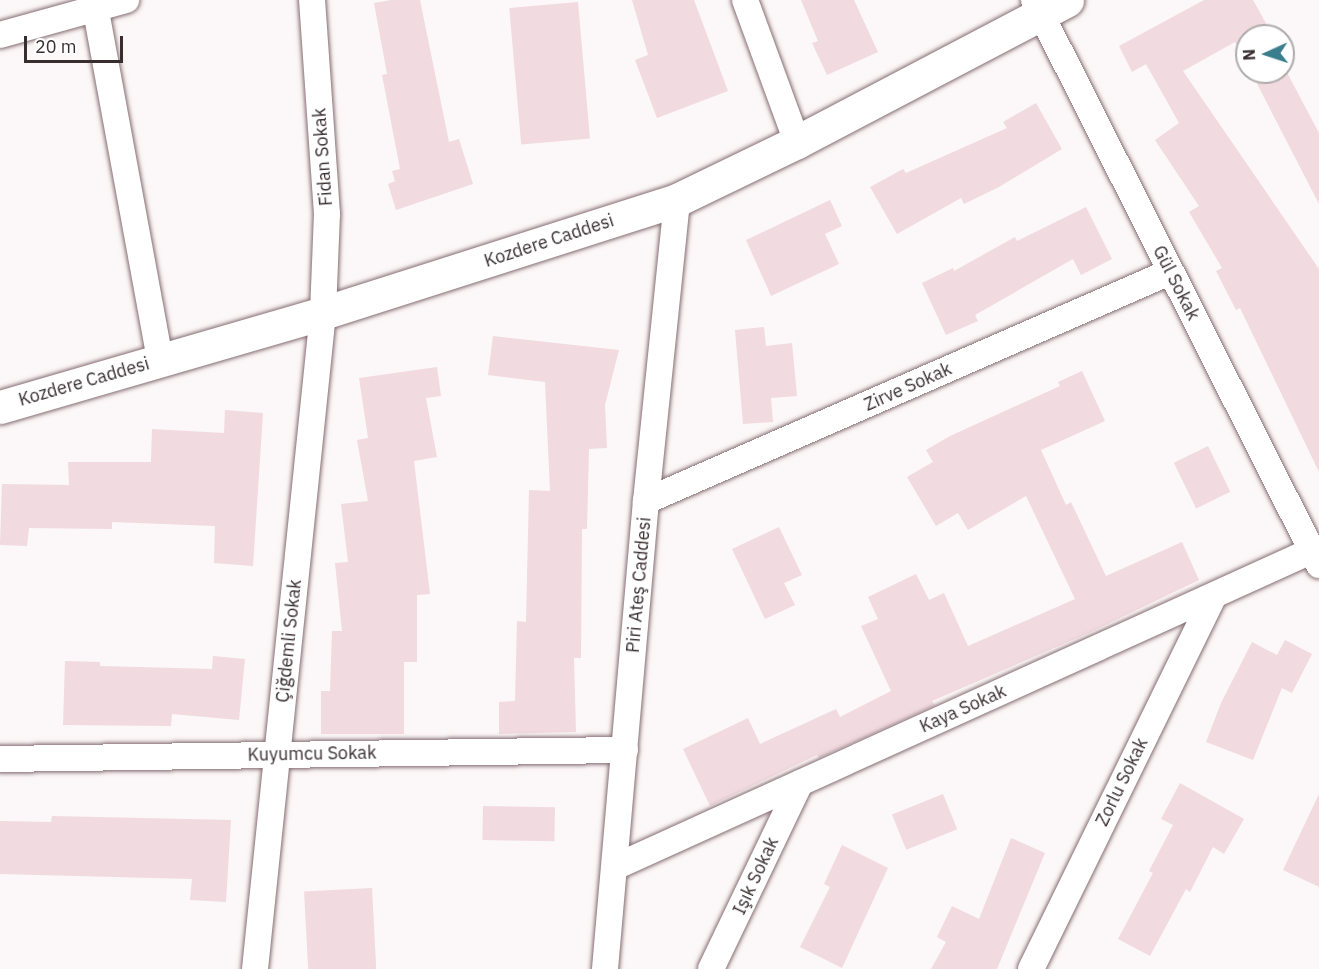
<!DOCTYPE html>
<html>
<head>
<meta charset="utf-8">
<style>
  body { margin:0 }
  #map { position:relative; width:1319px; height:969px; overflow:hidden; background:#fcf7f8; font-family:"IBM Plex Sans",sans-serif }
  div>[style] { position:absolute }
  .building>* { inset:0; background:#f1dae0; transform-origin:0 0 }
  .roads { filter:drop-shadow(0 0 2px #856d73) drop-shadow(0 0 2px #856d73) }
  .street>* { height:26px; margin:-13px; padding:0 13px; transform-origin:13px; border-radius:13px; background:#fff }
  .secondary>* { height:33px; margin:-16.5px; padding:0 16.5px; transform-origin:16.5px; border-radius:16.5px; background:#fff }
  span { translate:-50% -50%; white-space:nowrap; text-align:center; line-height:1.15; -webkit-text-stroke:4.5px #fff; paint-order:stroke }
  .street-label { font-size:18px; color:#382e30 }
  .north { position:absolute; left:1235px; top:24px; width:60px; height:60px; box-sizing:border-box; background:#fff; border:2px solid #afabac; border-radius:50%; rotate:267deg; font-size:16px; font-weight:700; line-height:24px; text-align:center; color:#382e30 }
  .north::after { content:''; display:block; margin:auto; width:21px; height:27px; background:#3a7e8d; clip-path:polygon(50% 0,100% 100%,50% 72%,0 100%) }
  .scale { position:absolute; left:24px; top:36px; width:99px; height:27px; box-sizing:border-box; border:3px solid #382e30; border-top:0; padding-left:8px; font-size:18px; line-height:21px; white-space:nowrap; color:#382e30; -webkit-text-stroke:4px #fff; paint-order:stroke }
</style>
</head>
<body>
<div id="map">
  <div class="building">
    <i style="clip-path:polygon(391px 0,420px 0,449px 142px,459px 139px,473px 184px,396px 210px,388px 184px,395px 181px,392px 171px,400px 169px,382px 75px,387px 74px,374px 3px)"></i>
    <i style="clip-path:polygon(632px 0,694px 0,728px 91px,657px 118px,635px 60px,648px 55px)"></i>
    <i style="clip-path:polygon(801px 0,854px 0,878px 52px,827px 75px,812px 43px,818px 41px)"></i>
    <i style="clip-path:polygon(1204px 0,1253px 0,1267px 25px,1263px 27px,1268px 36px,1247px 36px,1247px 65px,1235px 42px,1183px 71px,1319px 269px,1319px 472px,1240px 308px,1236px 310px,1216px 271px,1222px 268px,1189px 212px,1199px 206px,1155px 140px,1179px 123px,1146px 64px,1132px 72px,1119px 46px)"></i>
    <i style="left:578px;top:2px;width:137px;height:69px;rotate:85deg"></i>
    <i style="clip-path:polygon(1283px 65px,1319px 133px,1319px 204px,1251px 72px,1283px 72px)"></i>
    <i style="clip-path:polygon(1036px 103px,1062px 149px,999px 187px,964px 204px,961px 198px,897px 234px,870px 187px,903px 169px,906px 173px,1007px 128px,1003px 122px)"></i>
    <i style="clip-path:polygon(830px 200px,842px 226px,825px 234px,839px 264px,771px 296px,746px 240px)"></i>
    <i style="clip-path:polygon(1086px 207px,1112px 259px,1081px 275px,1073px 259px,975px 315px,978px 321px,946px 335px,922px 283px,953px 268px,954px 271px,1015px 237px,1017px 241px)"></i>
    <i style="clip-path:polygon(764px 327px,766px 346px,792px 343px,797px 396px,771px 398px,773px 422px,743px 424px,735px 330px)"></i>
    <i style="clip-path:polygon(493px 336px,619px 350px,605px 405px,607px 448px,589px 449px,587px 529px,582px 529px,581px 658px,574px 658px,576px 732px,499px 734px,499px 702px,515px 701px,517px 621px,526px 622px,529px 490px,550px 491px,545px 382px,488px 375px)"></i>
    <i style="clip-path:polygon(437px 367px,441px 396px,426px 398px,437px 457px,414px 461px,430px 594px,417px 595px,417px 662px,404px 662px,404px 734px,321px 734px,321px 691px,330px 691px,332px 631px,342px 631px,335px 563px,348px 562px,341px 504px,368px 501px,357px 440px,368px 438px,359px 378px)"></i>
    <i style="clip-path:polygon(1082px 371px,1105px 421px,1041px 450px,1066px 505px,1071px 502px,1106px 576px,1182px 542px,1199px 580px,1091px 632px,932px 701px,935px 705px,923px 711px,819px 758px,817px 755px,710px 806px,683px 749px,748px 718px,760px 744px,836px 709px,840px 717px,891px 691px,861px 626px,878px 619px,868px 597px,916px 574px,929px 600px,944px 593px,968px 646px,1075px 599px,1026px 496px,968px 530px,958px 513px,936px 526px,907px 477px,933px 462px,926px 450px,950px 436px,1060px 386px,1058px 382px)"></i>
    <i style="clip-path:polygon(225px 410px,263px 413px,253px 566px,214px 563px,215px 526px,112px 522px,112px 529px,29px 528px,27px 546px,0 545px,2px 484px,69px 485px,68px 462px,151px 462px,152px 429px,224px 433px)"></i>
    <i style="left:1208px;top:446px;width:51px;height:38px;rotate:64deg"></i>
    <i style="clip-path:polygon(779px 527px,802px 575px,784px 583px,795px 605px,765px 619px,732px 549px)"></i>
    <i style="clip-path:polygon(1285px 640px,1312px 654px,1292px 693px,1282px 688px,1253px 760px,1206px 742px,1221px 703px,1252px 642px,1277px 655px)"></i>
    <i style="clip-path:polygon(213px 656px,245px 659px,239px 720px,172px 714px,171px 726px,63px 725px,65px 661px,100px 662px,100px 666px,212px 669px)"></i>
    <i style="clip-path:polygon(1180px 783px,1244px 819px,1224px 854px,1213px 847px,1190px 892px,1186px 889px,1150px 956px,1118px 939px,1153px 873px,1149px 871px,1173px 825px,1161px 819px)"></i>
    <i style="left:943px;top:794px;width:38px;height:55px;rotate:68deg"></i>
    <i style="clip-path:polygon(1319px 794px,1319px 887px,1283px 870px)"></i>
    <i style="left:483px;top:806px;width:72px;height:34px;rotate:1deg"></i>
    <i style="clip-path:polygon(52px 816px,231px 820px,226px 902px,190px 900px,192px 879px,0 874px,0 821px,51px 822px)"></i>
    <i style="clip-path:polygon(1011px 838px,1045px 853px,997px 969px,931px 969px,946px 942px,937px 937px,952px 906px,979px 919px)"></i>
    <i style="clip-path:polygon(842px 845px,888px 868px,842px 968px,800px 947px,830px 887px,824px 884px)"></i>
    <i style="left:372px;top:888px;width:81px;height:68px;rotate:87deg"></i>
  </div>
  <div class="roads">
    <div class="street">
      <i style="left:94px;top:0;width:366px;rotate:79.6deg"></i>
      <i style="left:745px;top:0;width:151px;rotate:69.9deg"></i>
      <i style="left:1034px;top:0;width:633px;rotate:63.23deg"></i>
      <i style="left:0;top:35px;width:131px;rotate:-15.5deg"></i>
      <i style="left:646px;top:501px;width:572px;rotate:-23.61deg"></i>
      <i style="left:0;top:759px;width:625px;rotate:-0.83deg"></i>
      <i style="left:615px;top:867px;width:764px;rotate:-24.42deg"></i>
      <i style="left:255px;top:969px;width:660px;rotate:-84.08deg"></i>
      <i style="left:323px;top:313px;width:99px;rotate:-87.7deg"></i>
      <i style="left:327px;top:214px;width:215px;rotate:-94deg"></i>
      <i style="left:605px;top:969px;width:470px;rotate:-85deg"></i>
      <i style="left:646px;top:501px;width:303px;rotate:-84.1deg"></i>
      <i style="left:711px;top:969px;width:206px;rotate:-64.4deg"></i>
      <i style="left:1031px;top:969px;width:415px;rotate:-63.9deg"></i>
    </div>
    <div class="secondary">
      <i style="left:0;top:407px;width:336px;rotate:-16.2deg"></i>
      <i style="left:323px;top:313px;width:372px;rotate:-17.7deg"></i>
      <i style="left:677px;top:200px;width:133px;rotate:-25.8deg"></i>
      <i style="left:797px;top:142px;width:305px;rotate:-27.7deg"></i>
    </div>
  </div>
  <div class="street-label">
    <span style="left:323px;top:157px;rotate:-94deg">Fidan Sokak</span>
    <span style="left:549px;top:241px;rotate:-18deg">Kozdere Caddesi</span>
    <span style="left:1176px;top:283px;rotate:63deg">Gül Sokak</span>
    <span style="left:84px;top:382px;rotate:-16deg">Kozdere Caddesi</span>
    <span style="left:908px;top:387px;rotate:-24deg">Zirve Sokak</span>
    <span style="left:639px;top:585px;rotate:-85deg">Piri Ateş Caddesi</span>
    <span style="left:289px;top:641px;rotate:-84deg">Çiğdemli Sokak</span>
    <span style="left:963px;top:709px;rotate:-24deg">Kaya Sokak</span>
    <span style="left:312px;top:754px;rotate:-1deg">Kuyumcu Sokak</span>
    <span style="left:1122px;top:782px;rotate:-64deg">Zorlu Sokak</span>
    <span style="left:756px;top:876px;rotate:-65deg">Işık Sokak</span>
  </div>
  <div class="north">N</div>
  <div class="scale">20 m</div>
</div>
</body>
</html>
